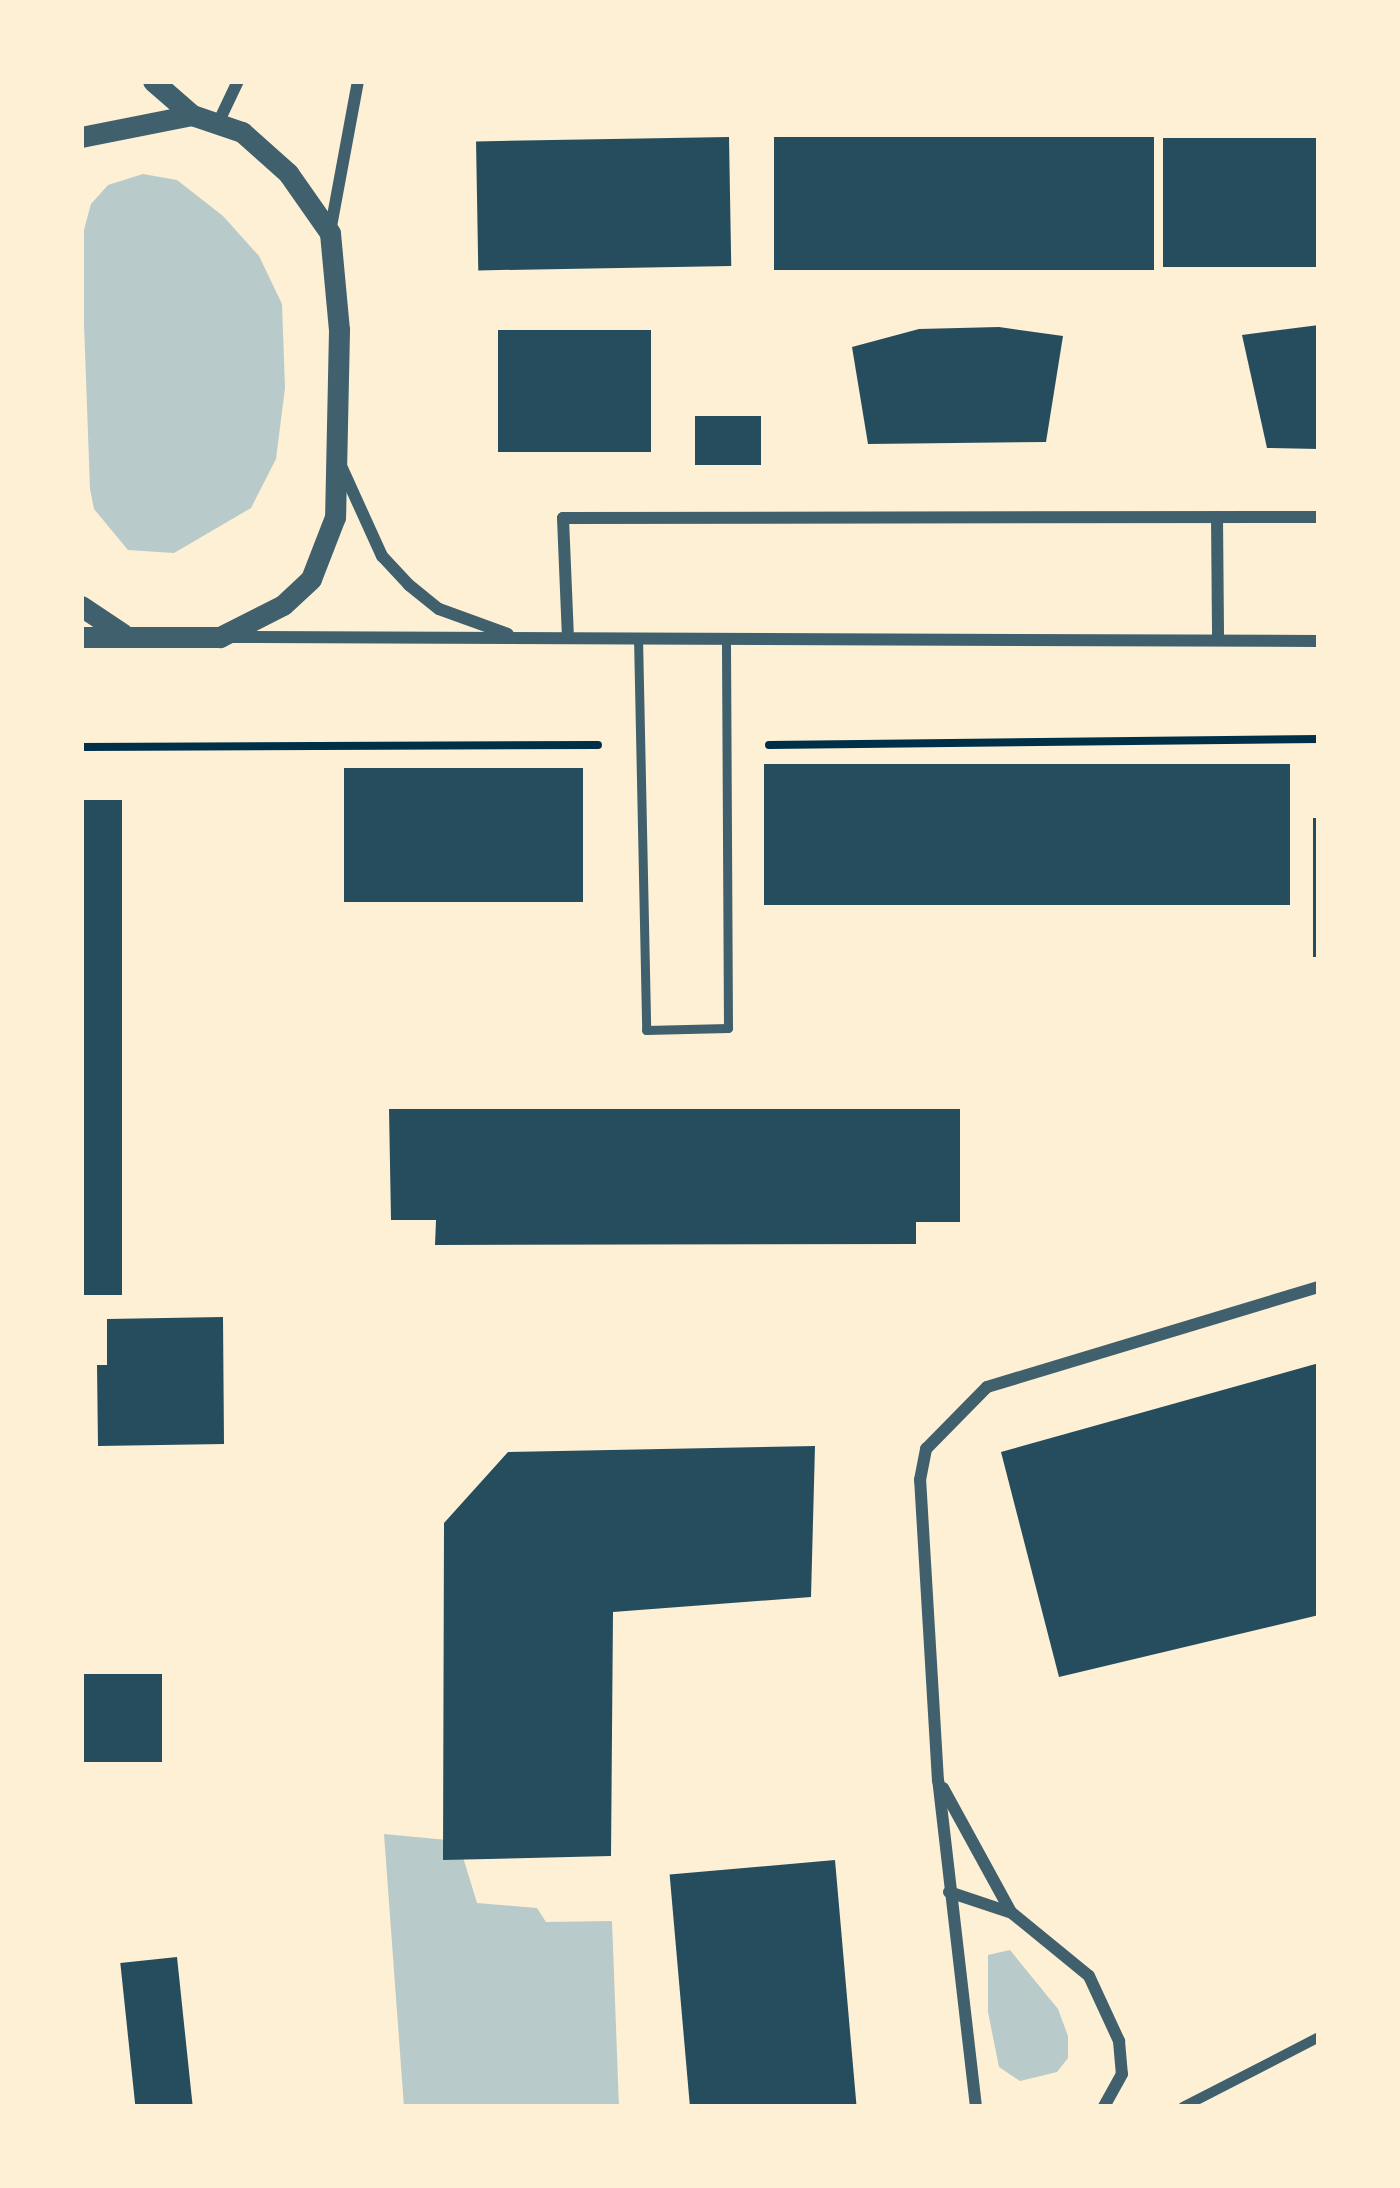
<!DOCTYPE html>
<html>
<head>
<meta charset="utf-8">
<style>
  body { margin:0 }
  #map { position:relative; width:1400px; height:2188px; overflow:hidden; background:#fdf0d5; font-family:Inter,sans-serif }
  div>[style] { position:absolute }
  .green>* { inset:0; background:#b9caca }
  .building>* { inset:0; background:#264d5e; transform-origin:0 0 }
  .path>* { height:8px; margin:-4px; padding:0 4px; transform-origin:4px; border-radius:4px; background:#003049 }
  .service>* { height:9px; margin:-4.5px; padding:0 4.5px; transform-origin:4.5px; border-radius:4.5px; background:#3f606c }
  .pedestrian>* { height:10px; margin:-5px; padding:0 5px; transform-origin:5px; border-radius:5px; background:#3f606c }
  .minor>* { height:12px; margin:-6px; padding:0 6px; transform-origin:6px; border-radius:6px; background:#3f606c }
  .tertiary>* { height:21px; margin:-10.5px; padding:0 10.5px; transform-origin:10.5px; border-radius:10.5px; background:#3f606c }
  span { translate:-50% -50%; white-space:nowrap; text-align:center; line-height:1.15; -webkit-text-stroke:9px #fdf0d5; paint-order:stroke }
  .frame { position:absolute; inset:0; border:84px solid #fdf0d5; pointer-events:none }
</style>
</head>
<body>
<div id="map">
  <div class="green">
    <i style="clip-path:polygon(143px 174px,177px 180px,223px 216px,259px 256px,282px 304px,285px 388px,276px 459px,251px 508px,174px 553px,128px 550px,94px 509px,90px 489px,81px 241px,91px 204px,108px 185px)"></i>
    <i style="clip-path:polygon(384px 1834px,458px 1841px,477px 1903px,537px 1908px,546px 1922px,612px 1921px,619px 2107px,404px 2107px)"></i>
    <i style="clip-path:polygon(1010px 1950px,1058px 2009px,1068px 2036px,1068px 2058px,1057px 2072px,1020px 2081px,999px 2067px,988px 2012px,988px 1955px)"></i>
  </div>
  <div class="building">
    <i style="left:729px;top:137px;width:129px;height:253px;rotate:89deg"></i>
    <i style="left:774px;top:137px;width:380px;height:133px"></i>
    <i style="left:1319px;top:138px;width:129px;height:156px;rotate:90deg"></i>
    <i style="clip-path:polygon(1319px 325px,1319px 449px,1267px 448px,1242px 335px)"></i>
    <i style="clip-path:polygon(999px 327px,1063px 336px,1046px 442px,868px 444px,852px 347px,919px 329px)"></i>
    <i style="left:498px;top:330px;width:153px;height:122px"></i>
    <i style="left:695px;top:416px;width:66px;height:49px"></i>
    <i style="left:1290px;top:764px;width:141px;height:526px;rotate:90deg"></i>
    <i style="left:583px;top:768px;width:134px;height:239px;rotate:90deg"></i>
    <i style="left:81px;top:800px;width:41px;height:495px"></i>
    <i style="left:1313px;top:818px;width:6px;height:139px"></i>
    <i style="clip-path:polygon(389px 1109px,960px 1109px,960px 1222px,916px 1222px,916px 1244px,435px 1245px,436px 1220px,391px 1220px)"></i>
    <i style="clip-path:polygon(223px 1317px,224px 1444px,98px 1446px,97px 1365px,107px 1365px,107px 1319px)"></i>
    <i style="clip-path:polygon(1319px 1363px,1319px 1615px,1059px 1677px,1001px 1452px)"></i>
    <i style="clip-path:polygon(815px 1446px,811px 1597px,613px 1612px,611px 1856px,443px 1860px,444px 1523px,508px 1452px)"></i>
    <i style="left:81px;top:1674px;width:81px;height:88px"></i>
    <i style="left:835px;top:1860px;width:248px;height:166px;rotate:85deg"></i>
    <i style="left:177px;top:1957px;width:151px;height:57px;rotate:84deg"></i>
  </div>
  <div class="path">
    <i style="left:769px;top:745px;width:550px;rotate:-0.63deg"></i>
    <i style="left:81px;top:747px;width:517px;rotate:-0.22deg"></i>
  </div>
  <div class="service">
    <i style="left:638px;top:637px;width:393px;rotate:88.8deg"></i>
    <i style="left:646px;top:1030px;width:82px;rotate:-1.4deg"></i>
    <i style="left:728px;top:1028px;width:390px;rotate:-90.3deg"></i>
  </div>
  <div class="pedestrian">
    <i style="left:1183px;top:2107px;width:153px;rotate:-27.2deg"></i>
  </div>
  <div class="minor">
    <i style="left:219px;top:121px;width:44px;rotate:-64.6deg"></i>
    <i style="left:330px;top:232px;width:154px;rotate:-79.5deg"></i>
    <i style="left:342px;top:468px;width:97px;rotate:65.6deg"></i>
    <i style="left:382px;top:556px;width:40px;rotate:47deg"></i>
    <i style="left:409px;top:585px;width:38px;rotate:39deg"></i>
    <i style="left:439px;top:609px;width:73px;rotate:19.9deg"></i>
    <i style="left:1217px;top:517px;width:122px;rotate:89.5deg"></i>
    <i style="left:228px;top:637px;width:1091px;rotate:0.21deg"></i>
    <i style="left:568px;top:638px;width:120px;rotate:-92.4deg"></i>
    <i style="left:563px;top:518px;width:756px;rotate:-0.08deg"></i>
    <i style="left:943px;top:1788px;width:141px;rotate:61.3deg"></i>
    <i style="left:949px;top:1892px;width:66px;rotate:18.4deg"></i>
    <i style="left:1012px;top:1913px;width:99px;rotate:39.3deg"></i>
    <i style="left:1089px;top:1976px;width:72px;rotate:65.2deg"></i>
    <i style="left:1119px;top:2041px;width:33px;rotate:85deg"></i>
    <i style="left:1122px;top:2074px;width:38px;rotate:119deg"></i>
    <i style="left:976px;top:2107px;width:328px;rotate:-96.6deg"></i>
    <i style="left:938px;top:1781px;width:302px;rotate:-93.4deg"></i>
    <i style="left:920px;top:1480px;width:32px;rotate:-79deg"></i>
    <i style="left:926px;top:1449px;width:87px;rotate:-45.5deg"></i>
    <i style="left:987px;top:1387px;width:347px;rotate:-16.8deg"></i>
  </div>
  <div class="tertiary">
    <i style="left:153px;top:81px;width:52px;rotate:41.1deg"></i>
    <i style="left:81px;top:137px;width:113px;rotate:-11.2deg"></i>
    <i style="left:192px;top:115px;width:53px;rotate:18.8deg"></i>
    <i style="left:242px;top:132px;width:62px;rotate:41.7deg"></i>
    <i style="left:288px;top:173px;width:73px;rotate:55deg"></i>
    <i style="left:330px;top:233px;width:97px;rotate:84.7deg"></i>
    <i style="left:339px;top:330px;width:187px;rotate:91.2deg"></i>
    <i style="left:335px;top:517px;width:66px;rotate:111.2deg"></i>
    <i style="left:311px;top:579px;width:38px;rotate:137deg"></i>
    <i style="left:283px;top:605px;width:71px;rotate:153.1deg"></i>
    <i style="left:220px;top:637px;width:139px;rotate:180deg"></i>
    <i style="left:81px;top:606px;width:50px;rotate:33.7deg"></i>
  </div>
  <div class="frame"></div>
</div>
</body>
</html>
